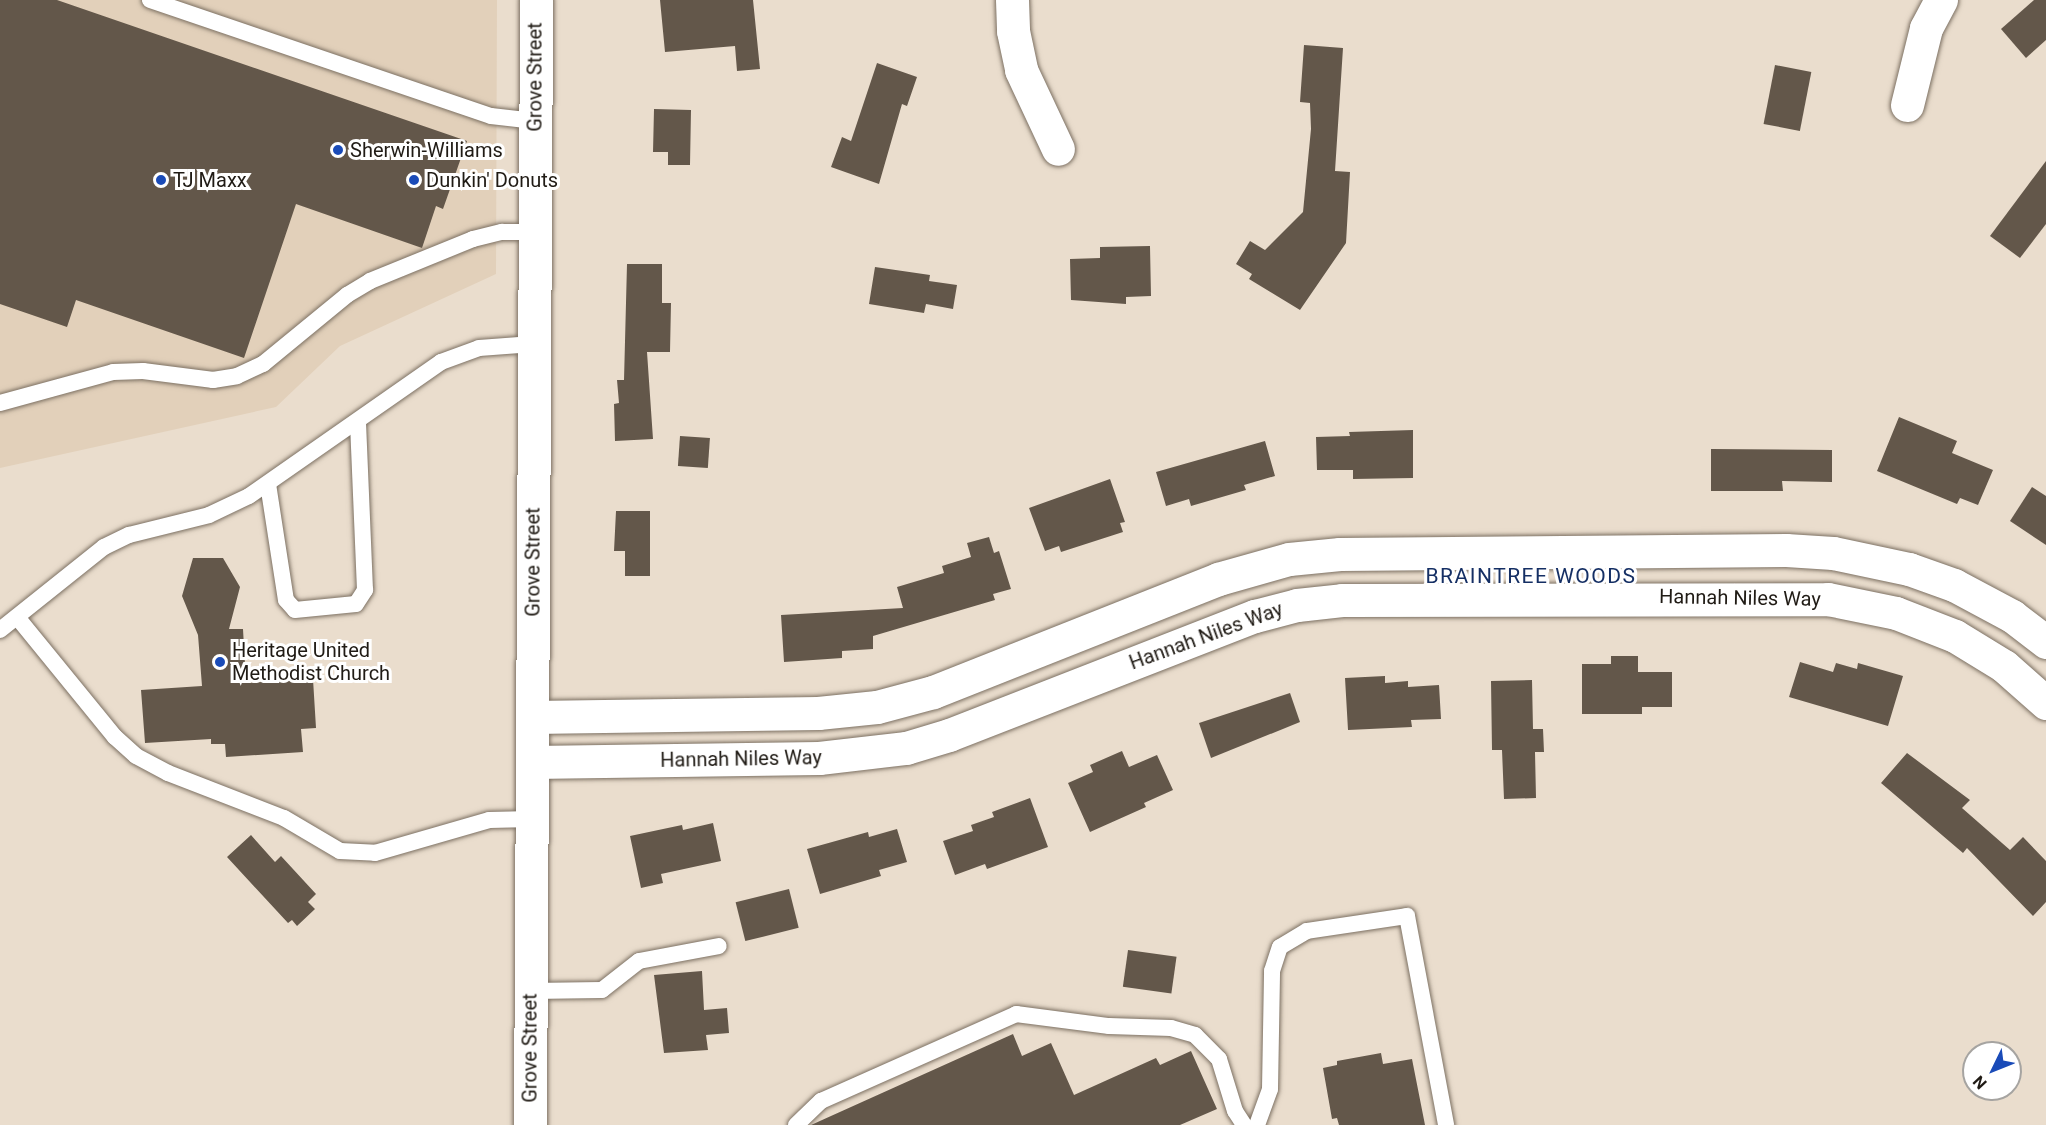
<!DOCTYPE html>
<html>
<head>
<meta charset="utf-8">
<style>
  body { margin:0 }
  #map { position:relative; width:2046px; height:1125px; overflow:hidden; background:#eaddcd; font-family:Roboto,sans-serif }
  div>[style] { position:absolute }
  .built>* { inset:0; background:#e2d0ba }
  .building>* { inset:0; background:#63574a; transform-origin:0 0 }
  .roads { filter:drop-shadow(0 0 2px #7c7062) drop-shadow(0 0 2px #7c7062) }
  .lane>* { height:16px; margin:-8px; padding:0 8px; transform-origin:8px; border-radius:8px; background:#fff }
  .street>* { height:33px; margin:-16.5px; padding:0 16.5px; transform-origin:16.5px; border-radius:16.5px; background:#fff }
  .secondary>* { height:33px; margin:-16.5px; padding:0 16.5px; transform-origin:16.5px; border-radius:16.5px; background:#fff }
  .dots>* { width:16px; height:16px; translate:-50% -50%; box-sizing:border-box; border:3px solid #fff; border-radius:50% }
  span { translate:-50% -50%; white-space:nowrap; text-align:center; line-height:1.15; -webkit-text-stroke:6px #fff; paint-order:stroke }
  .street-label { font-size:20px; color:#201b15 }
  .poi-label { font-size:20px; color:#201b15 }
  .left { translate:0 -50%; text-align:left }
  .neighbourhood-label { font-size:21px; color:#152f64; letter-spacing:1.5px }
  .north { position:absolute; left:1962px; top:1041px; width:60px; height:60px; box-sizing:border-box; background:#fff; border:2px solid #a6a4a1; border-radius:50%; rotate:227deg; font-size:16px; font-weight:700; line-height:24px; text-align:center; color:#201b15 }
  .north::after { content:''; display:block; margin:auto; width:21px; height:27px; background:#1a4bb8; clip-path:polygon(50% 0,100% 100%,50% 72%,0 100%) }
</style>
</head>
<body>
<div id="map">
  <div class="built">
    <i style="clip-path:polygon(0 0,497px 0,496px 274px,340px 346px,276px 407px,0 468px)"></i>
  </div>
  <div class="building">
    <i style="clip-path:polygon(0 0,57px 0,467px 141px,443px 209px,436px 206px,422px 248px,296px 204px,244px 358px,76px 300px,67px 327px,0 304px)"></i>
    <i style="clip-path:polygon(660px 0,753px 0,760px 69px,737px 71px,735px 46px,665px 52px)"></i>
    <i style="clip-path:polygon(2034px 0,2046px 0,2046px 40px,2026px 58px,2001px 29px)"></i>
    <i style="clip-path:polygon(1304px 45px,1343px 48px,1335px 171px,1350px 172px,1346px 243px,1300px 310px,1249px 279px,1252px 274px,1236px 264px,1250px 241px,1265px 250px,1303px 212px,1311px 129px,1310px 103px,1300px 102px)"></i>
    <i style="clip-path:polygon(877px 63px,917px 77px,907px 106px,902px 104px,879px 184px,831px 167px,842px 137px,851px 141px)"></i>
    <i style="left:1775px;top:65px;width:37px;height:60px;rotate:11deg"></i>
    <i style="clip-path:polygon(654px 109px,691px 110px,690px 165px,668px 165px,668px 152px,653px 152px)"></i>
    <i style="clip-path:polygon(2046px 161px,2046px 224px,2020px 258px,1990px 236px)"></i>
    <i style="clip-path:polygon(1150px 246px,1151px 296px,1126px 297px,1126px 304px,1071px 300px,1070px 259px,1100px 258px,1100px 247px)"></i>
    <i style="clip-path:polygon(627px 264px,662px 264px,662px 303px,671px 303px,670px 352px,647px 352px,653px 439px,615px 441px,614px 404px,619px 403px,617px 380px,624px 380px)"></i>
    <i style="clip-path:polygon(875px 267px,930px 275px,929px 281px,957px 285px,953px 309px,926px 304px,924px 313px,869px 304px)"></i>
    <i style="clip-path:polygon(1899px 417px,1957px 441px,1952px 453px,1993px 470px,1978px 505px,1960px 498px,1957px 504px,1877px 471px)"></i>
    <i style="clip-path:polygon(1413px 430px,1413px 478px,1353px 479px,1353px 470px,1317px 470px,1316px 437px,1350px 436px,1349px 432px)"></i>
    <i style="left:680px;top:436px;width:30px;height:30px;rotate:4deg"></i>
    <i style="clip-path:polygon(1265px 441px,1275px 476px,1244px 485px,1246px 490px,1191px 506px,1189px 499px,1166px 506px,1156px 472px)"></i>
    <i style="clip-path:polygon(1711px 449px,1832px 450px,1832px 482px,1782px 481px,1783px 491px,1711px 491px)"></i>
    <i style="clip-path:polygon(1110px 479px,1125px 522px,1120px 523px,1123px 532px,1061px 552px,1059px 546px,1045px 551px,1029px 508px)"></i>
    <i style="clip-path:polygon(2032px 487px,2046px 496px,2046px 545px,2010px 521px)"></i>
    <i style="clip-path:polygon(616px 511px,650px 511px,650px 576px,625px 576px,625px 551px,614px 551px)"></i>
    <i style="clip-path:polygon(989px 537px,994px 553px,999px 551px,1011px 589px,993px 594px,995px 600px,873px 636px,873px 649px,842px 651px,842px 658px,784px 662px,781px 615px,903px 608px,897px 587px,944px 573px,942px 566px,971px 557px,967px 543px)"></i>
    <i style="clip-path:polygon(193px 558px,223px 558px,240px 587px,229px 629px,243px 629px,246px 683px,313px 679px,316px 728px,301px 729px,303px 752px,226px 757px,225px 744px,211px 744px,211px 739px,145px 743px,141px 690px,202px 686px,198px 635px,182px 596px)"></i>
    <i style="clip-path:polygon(1611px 656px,1638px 656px,1638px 672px,1672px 672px,1672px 707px,1642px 707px,1642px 714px,1582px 714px,1582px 664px,1611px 664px)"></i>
    <i style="clip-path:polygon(1800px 662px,1833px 672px,1836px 663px,1857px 669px,1858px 663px,1903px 676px,1888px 726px,1789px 697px)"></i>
    <i style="clip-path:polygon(1385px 676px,1385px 683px,1408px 681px,1408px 687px,1439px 685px,1441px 719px,1411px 720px,1412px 727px,1348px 730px,1345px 678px)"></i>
    <i style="clip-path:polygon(1532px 680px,1533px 729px,1543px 729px,1544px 752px,1535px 752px,1536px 798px,1504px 799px,1502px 750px,1492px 750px,1491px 681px)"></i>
    <i style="clip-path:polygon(1290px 693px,1300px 722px,1211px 758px,1199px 723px)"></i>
    <i style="clip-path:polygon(1122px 751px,1129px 767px,1157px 755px,1173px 790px,1144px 803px,1146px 807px,1090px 832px,1068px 783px,1093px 772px,1090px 765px)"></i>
    <i style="clip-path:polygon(1907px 753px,1970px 800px,1962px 808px,2010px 850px,2023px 837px,2046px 861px,2046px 902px,2033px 916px,1967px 848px,1963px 853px,1881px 783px)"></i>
    <i style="clip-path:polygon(1030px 798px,1048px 847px,987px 869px,985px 864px,955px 875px,943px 841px,973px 831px,971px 825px,994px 817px,992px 812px)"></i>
    <i style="clip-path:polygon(713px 823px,721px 861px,661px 874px,663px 883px,641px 888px,630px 836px,682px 825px,683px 830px)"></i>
    <i style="clip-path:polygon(897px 829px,907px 862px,879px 870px,881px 876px,820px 894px,807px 849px,868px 832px,869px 837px)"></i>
    <i style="clip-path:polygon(251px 835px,275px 862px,281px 856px,316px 894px,308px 902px,315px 909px,297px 926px,292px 920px,288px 923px,227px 857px)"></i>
    <i style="left:789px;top:889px;width:40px;height:55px;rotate:76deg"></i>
    <i style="left:1128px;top:950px;width:49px;height:37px;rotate:8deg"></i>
    <i style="clip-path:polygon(702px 971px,704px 1010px,727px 1008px,729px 1033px,706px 1035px,708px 1050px,664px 1053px,654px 975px)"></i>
    <i style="clip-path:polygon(1013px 1034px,1022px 1056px,1051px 1043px,1074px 1095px,1156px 1058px,1160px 1065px,1191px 1051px,1217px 1109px,1180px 1125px,811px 1125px)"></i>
    <i style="clip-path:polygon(1381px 1053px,1383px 1064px,1412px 1059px,1425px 1125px,1339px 1125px,1337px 1118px,1332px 1119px,1323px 1068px,1337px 1065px,1337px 1061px)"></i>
  </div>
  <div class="roads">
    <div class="lane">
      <i style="left:150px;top:0;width:360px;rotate:18.8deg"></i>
      <i style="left:491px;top:116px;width:44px;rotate:6.5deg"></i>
      <i style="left:0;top:403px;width:117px;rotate:-15.3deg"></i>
      <i style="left:113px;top:372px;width:30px;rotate:-2deg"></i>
      <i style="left:143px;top:371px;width:71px;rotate:7.3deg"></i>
      <i style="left:213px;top:380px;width:24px;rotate:-9deg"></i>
      <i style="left:237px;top:376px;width:29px;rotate:-25deg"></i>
      <i style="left:263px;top:364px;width:109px;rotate:-39.4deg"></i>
      <i style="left:347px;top:295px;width:27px;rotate:-31deg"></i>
      <i style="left:370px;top:281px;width:111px;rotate:-22.2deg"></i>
      <i style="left:473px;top:239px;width:30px;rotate:-14deg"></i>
      <i style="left:502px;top:232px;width:32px"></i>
      <i style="left:268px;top:484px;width:117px;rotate:81.2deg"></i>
      <i style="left:286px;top:600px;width:13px;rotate:48deg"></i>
      <i style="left:295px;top:610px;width:61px;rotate:-5.6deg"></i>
      <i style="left:356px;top:604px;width:17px;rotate:-57deg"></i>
      <i style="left:365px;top:590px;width:168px;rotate:-92.4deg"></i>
      <i style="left:17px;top:617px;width:155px;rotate:50.8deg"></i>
      <i style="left:115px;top:737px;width:28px;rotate:42deg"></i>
      <i style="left:136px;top:756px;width:36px;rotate:28deg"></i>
      <i style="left:168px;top:773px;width:124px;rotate:21.2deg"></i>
      <i style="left:284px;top:818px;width:65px;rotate:30.5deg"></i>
      <i style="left:340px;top:851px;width:35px;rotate:3deg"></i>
      <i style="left:375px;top:853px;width:119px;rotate:-16.1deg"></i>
      <i style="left:489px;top:820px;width:43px;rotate:-1.3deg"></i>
      <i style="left:0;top:630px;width:133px;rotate:-38.6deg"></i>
      <i style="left:104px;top:547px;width:28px;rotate:-26deg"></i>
      <i style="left:129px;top:535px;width:82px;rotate:-14deg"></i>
      <i style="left:209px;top:515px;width:44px;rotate:-25.4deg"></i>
      <i style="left:249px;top:496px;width:234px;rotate:-34.9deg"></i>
      <i style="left:441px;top:362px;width:40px;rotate:-20.2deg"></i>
      <i style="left:479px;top:348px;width:54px;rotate:-4.2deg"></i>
      <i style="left:531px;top:991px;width:71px;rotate:-0.8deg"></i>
      <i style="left:602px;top:990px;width:47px;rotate:-38.1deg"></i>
      <i style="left:639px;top:961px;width:81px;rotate:-10.6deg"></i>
      <i style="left:796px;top:1125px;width:35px;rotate:-44deg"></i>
      <i style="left:821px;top:1101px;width:214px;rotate:-24deg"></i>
      <i style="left:1016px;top:1014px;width:94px;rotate:7.4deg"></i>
      <i style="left:1109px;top:1026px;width:62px;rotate:1.8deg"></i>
      <i style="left:1171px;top:1028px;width:25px;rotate:16deg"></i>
      <i style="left:1195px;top:1035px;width:34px;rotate:45deg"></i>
      <i style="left:1219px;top:1059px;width:54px;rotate:72.9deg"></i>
      <i style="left:1235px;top:1111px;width:17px;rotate:57deg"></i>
      <i style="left:1257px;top:1125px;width:38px;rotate:-70deg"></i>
      <i style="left:1270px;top:1089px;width:118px;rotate:-89deg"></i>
      <i style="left:1272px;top:971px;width:25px;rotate:-72deg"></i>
      <i style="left:1280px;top:947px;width:31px;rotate:-31deg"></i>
      <i style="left:1307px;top:931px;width:101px;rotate:-8.5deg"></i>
      <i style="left:1407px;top:916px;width:213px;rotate:79.4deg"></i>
    </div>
    <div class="street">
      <i style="left:1012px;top:0;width:31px;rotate:88deg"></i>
      <i style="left:1013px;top:31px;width:40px;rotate:78deg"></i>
      <i style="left:1021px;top:70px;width:87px;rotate:64.9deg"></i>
      <i style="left:1907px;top:105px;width:79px;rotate:-76.1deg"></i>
      <i style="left:1926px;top:28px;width:32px;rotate:-62deg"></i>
      <i style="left:532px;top:717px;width:286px;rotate:-0.8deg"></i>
      <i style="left:818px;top:713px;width:59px;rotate:-5.8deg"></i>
      <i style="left:877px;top:707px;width:58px;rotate:-15deg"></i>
      <i style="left:933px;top:692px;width:307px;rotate:-21.6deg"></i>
      <i style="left:1218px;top:579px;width:74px;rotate:-15.7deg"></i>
      <i style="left:1289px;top:559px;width:51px;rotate:-5.6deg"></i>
      <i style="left:1340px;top:554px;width:446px;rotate:-0.5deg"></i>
      <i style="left:1786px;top:550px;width:47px;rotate:3.7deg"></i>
      <i style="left:1833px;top:553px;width:78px;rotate:11.9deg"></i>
      <i style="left:1909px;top:569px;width:48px;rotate:19.6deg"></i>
      <i style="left:1954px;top:585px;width:66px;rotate:28.1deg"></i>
      <i style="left:2012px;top:616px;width:43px;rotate:37.4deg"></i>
      <i style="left:532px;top:762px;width:287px;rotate:-0.8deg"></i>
      <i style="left:819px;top:758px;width:88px;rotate:-6.6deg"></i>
      <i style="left:906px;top:748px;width:45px;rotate:-16.8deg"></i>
      <i style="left:949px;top:735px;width:328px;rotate:-21.3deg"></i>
      <i style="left:1255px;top:616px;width:43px;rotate:-14.7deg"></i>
      <i style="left:1297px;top:605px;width:45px;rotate:-6.3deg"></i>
      <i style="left:1342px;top:600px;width:486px;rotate:-0.1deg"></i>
      <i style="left:1828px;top:599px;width:69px;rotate:11.6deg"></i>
      <i style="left:1896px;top:613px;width:63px;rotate:21.3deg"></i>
      <i style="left:1955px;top:636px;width:57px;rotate:31.5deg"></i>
      <i style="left:2004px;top:666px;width:56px;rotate:41.4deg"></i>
    </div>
    <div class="secondary">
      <i style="left:530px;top:1125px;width:1125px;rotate:-89.69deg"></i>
    </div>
  </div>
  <div class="dots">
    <i style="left:338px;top:150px;background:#1a4bb8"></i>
    <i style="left:161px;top:180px;background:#1a4bb8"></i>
    <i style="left:414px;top:180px;background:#1a4bb8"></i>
    <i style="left:220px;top:662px;background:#1a4bb8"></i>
  </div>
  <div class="street-label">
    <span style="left:535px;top:77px;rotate:-90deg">Grove Street</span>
    <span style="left:533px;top:562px;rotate:-90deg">Grove Street</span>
    <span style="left:1740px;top:598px;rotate:1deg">Hannah Niles Way</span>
    <span style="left:1206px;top:636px;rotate:-20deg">Hannah Niles Way</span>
    <span style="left:741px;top:759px;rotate:-1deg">Hannah Niles Way</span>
    <span style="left:530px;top:1048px;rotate:-90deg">Grove Street</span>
  </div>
  <div class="poi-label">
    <span class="left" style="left:350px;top:150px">Sherwin-Williams</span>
    <span class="left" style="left:173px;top:180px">TJ Maxx</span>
    <span class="left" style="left:426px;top:180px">Dunkin' Donuts</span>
    <span class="left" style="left:232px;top:662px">Heritage United<br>Methodist Church</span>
  </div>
  <div class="neighbourhood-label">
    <span style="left:1531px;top:576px">BRAINTREE WOODS</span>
  </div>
  <div class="north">N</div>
</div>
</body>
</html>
